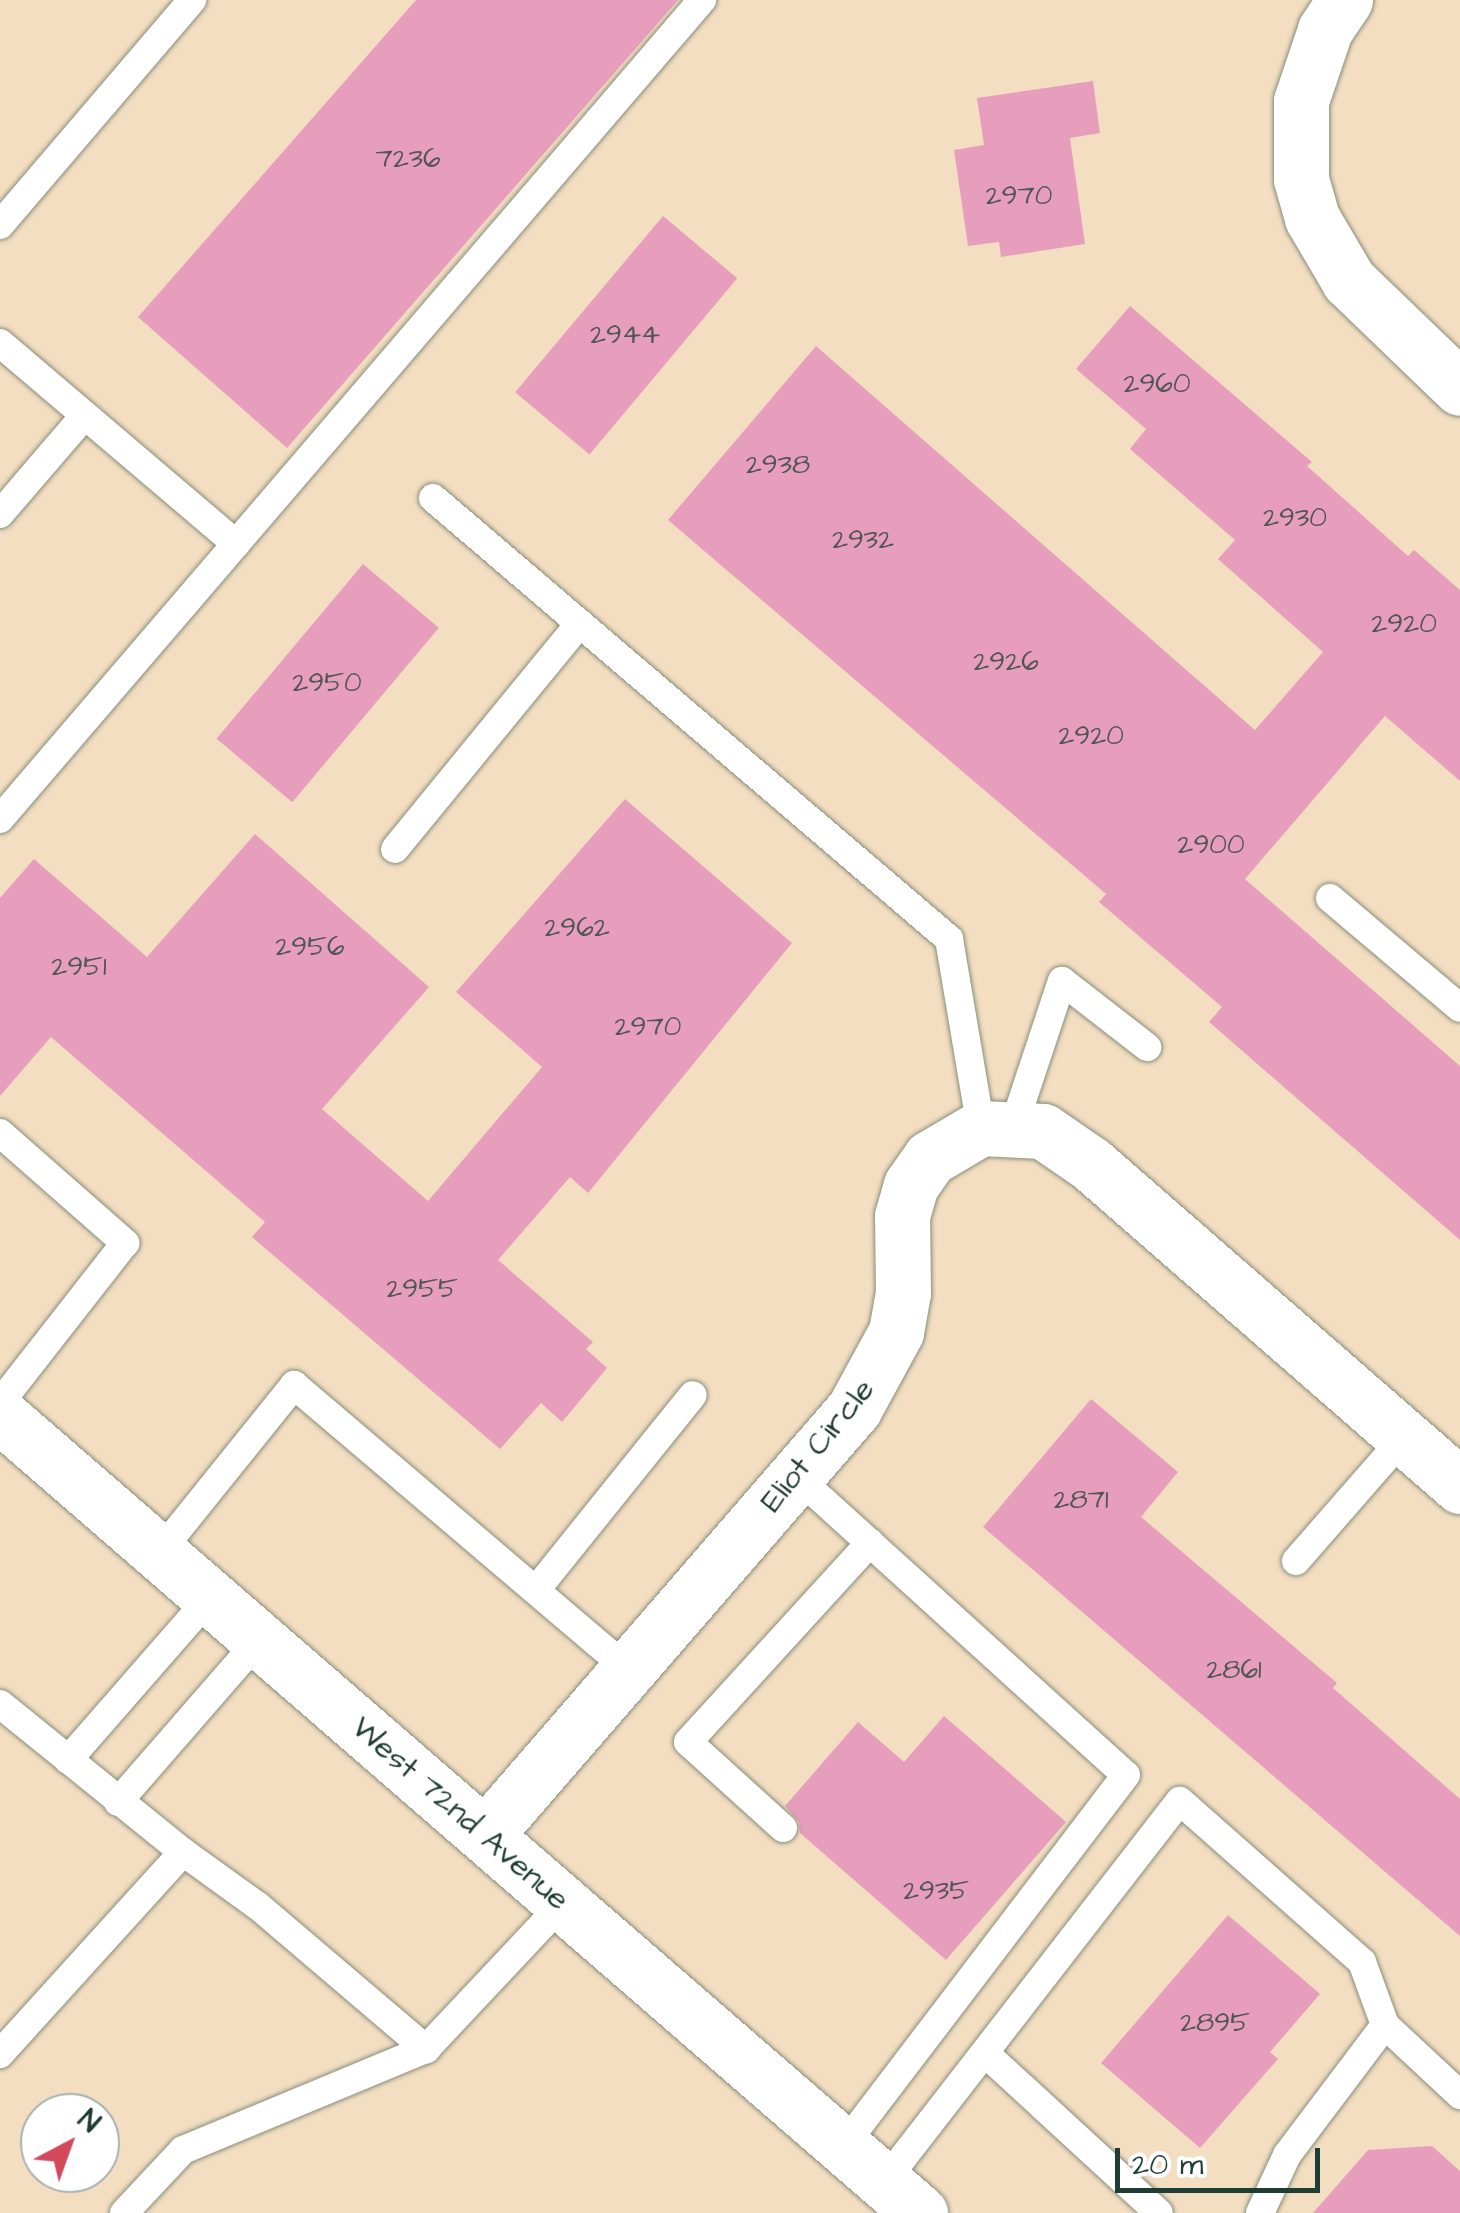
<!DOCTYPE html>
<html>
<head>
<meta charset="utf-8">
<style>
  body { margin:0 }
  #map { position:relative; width:1460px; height:2213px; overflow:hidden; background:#f3dec2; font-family:"Architects Daughter",sans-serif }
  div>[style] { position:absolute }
  .building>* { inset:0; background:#e79ebc; transform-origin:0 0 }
  .roads { filter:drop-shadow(0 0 2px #898e7b) drop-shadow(0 0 2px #898e7b) }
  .lane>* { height:28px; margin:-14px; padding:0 14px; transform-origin:14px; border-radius:14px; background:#fff }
  .street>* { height:55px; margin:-27.5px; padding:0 27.5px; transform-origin:27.5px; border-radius:27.5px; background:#fff }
  .secondary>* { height:55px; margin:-27.5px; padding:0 27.5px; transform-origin:27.5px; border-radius:27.5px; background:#fff }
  span { translate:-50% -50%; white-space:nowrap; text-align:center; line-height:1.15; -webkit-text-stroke:10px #fff; paint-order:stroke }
  .number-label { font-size:28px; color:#515556 }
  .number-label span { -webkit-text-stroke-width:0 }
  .street-label { font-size:32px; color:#1f3d34 }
  .north { position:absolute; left:20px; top:2093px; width:100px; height:100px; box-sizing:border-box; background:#fff; border:2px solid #a5b1ae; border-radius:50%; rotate:41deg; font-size:28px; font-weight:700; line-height:40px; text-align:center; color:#1f3d34 }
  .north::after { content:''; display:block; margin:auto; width:35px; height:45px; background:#d1495b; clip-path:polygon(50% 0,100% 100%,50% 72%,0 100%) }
  .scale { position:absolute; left:1115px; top:2148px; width:205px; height:45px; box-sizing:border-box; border:5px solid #1f3d34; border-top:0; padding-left:12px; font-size:30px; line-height:35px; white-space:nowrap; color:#1f3d34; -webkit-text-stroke:8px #fff; paint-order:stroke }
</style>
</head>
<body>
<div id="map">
  <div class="building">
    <i style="clip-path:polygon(416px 0,678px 0,287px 448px,138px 317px)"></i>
    <i style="clip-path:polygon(1093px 81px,1100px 133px,1070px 138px,1085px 244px,1001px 257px,999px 242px,968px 246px,954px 150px,984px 145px,977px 98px)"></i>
    <i style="left:663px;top:216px;width:97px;height:230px;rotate:40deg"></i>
    <i style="clip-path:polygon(1130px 306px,1312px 462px,1307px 466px,1408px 556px,1414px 550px,1460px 590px,1460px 781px,1385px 716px,1245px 879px,1460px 1066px,1460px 1240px,1209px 1022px,1222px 1007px,1099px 902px,1106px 894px,668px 520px,816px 346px,1255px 730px,1323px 652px,1218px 559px,1235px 540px,1130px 449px,1146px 429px,1076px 369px)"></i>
    <i style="left:363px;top:564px;width:99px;height:228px;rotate:40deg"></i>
    <i style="clip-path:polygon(625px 799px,792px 943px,588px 1193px,570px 1177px,498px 1260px,593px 1342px,586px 1349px,607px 1368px,562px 1422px,541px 1403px,500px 1449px,252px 1237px,265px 1222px,51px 1037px,0 1096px,0 898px,34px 859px,147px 957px,255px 834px,429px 987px,322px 1109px,428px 1201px,542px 1067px,456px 992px)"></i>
    <i style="clip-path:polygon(1091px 1399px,1178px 1472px,1141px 1517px,1337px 1683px,1333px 1688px,1460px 1799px,1460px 1936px,983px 1527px)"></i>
    <i style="clip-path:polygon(944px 1716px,1066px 1822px,946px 1960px,800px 1833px,799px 1822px,785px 1806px,858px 1722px,904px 1762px)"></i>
    <i style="clip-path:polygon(1228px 1915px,1320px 1994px,1270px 2052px,1278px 2059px,1200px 2148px,1101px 2063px)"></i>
    <i style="clip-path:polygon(1432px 2146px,1460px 2171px,1460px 2213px,1313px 2213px,1368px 2150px)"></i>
  </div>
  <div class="roads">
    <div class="lane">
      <i style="left:0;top:225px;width:296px;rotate:-49.5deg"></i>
      <i style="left:0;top:343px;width:310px;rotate:40.4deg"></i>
      <i style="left:433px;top:498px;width:679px;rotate:40.52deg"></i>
      <i style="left:949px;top:939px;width:192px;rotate:80.4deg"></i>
      <i style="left:0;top:514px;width:130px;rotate:-49.4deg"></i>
      <i style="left:0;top:819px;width:1079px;rotate:-49.4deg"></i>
      <i style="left:395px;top:849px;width:292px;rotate:-50.7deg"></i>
      <i style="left:1330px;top:898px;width:170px;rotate:40.2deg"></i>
      <i style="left:1014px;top:1125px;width:152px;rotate:-71.6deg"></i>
      <i style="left:1062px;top:981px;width:108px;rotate:37.8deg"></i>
      <i style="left:0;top:1133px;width:167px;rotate:41.3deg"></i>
      <i style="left:125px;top:1243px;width:203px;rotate:128deg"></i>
      <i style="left:796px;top:1476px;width:445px;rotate:42.2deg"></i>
      <i style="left:1126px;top:1775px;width:467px;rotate:127.3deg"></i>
      <i style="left:159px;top:1553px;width:216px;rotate:-51.2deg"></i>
      <i style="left:294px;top:1385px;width:440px;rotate:40.4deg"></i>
      <i style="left:1296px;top:1561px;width:164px;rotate:-48.9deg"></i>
      <i style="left:536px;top:1590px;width:250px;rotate:-51.2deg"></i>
      <i style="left:0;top:1704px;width:235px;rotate:39deg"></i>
      <i style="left:183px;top:1852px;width:273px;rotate:132.2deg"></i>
      <i style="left:68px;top:1760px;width:216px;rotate:-48.9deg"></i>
      <i style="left:118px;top:1802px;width:215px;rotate:-49deg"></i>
      <i style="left:783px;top:1828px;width:128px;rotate:-137.8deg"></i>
      <i style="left:688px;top:1742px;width:270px;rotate:-47.6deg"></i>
      <i style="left:183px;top:1852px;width:92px;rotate:35.8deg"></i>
      <i style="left:258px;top:1906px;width:221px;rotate:40.4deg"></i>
      <i style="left:985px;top:2053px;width:236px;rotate:42.6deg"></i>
      <i style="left:884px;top:2182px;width:482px;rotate:-52.2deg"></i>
      <i style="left:1180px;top:1801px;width:243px;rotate:41.5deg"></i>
      <i style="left:1362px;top:1962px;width:67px;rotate:69.9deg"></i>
      <i style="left:1385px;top:2025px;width:103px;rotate:43deg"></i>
      <i style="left:124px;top:2213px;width:86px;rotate:-46.9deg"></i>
      <i style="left:183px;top:2150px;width:263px;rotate:-22.6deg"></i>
      <i style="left:426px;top:2049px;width:200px;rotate:-46.8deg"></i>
      <i style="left:1260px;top:2213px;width:64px;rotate:-65deg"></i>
      <i style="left:1287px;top:2155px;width:163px;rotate:-53deg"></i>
    </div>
    <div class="street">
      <i style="left:1345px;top:0;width:36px;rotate:124deg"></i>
      <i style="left:1325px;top:30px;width:75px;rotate:108.7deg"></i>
      <i style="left:1301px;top:101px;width:78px;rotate:90deg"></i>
      <i style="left:1301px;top:179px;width:41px;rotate:74.2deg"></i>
      <i style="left:1312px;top:218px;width:73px;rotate:59.6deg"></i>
      <i style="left:1349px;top:281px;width:154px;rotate:43.9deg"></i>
      <i style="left:485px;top:1835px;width:564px;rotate:-49.1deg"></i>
      <i style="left:854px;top:1409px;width:88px;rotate:-61.4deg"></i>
      <i style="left:896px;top:1332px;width:40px;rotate:-80deg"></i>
      <i style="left:903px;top:1293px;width:77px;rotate:-90.7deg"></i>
      <i style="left:902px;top:1216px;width:32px;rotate:-74deg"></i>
      <i style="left:911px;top:1185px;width:33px;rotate:-55deg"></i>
      <i style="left:930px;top:1158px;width:59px;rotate:-30.5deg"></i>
      <i style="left:981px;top:1128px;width:62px;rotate:2.8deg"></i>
      <i style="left:1043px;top:1131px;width:58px;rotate:34.5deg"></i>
      <i style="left:1091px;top:1164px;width:490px;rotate:41.1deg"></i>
    </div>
    <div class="secondary">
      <i style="left:0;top:1415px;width:1218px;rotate:40.94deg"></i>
    </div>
  </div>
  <div class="number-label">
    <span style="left:408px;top:159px">7236</span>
    <span style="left:1019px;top:196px">2970</span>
    <span style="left:625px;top:335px">2944</span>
    <span style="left:1157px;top:384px">2960</span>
    <span style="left:778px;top:465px">2938</span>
    <span style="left:1295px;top:518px">2930</span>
    <span style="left:863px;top:540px">2932</span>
    <span style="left:1404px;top:624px">2920</span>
    <span style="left:1006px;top:662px">2926</span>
    <span style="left:327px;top:683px">2950</span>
    <span style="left:1091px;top:736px">2920</span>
    <span style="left:1211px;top:845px">2900</span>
    <span style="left:577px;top:928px">2962</span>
    <span style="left:310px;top:947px">2956</span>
    <span style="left:79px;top:967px">2951</span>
    <span style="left:648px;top:1027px">2970</span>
    <span style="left:422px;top:1289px">2955</span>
    <span style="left:1081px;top:1500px">2871</span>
    <span style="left:1234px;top:1670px">2861</span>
    <span style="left:936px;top:1891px">2935</span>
    <span style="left:1215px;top:2023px">2895</span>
  </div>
  <div class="street-label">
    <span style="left:818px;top:1446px;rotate:-51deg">Eliot Circle</span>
    <span style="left:460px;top:1814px;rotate:41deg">West 72nd Avenue</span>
  </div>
  <div class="north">N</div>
  <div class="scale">20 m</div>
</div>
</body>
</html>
